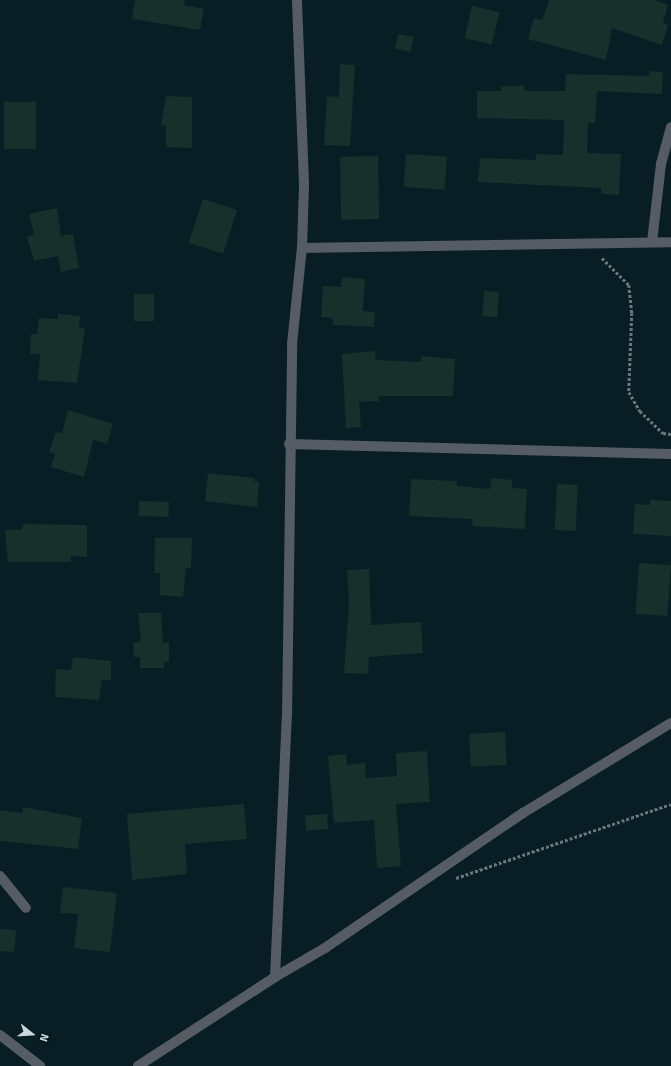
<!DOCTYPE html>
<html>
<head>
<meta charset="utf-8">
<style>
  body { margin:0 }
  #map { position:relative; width:671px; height:1066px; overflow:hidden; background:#081e24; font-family:Signika,sans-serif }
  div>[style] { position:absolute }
  .building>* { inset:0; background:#182f2c; transform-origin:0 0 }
  .path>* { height:2.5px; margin-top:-1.25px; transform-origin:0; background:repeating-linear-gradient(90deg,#66777d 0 3px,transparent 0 5px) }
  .minor>* { height:10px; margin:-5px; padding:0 5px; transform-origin:5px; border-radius:5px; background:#565c63 }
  span { translate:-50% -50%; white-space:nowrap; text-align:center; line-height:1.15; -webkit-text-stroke:3px #01151b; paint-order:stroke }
  .north { position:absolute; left:12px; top:1014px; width:40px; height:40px; -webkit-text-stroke:3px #01151b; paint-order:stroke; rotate:107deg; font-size:11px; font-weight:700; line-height:16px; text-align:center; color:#cbd7db }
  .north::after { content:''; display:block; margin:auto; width:14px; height:18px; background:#cbd7db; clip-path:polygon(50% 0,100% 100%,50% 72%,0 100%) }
</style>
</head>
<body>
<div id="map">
  <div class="building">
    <i style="clip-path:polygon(135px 0,185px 0,184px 5px,204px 9px,200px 30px,132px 19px)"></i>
    <i style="clip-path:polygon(549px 0,654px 0,668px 5px,663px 23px,668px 25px,662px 45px,612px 28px,606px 60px,528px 39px,534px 18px,542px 20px)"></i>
    <i style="left:472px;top:6px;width:28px;height:33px;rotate:13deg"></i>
    <i style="left:398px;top:34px;width:16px;height:15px;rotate:11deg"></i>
    <i style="clip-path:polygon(340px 64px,355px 65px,350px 146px,324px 145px,327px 96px,339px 97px)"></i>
    <i style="clip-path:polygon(650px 71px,663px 72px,662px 94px,597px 91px,595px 123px,588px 123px,587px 153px,621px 154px,619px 195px,601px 194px,601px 188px,478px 182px,480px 158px,536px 160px,536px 154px,563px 155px,564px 120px,477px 118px,477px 91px,501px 91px,501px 86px,524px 86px,524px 91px,565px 91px,566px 74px,649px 76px)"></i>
    <i style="clip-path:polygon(166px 96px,192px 97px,192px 148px,166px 147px,166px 125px,161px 126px)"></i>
    <i style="left:4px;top:102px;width:32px;height:47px"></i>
    <i style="left:406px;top:154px;width:41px;height:33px;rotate:4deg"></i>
    <i style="left:378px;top:156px;width:63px;height:38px;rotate:89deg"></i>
    <i style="left:203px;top:199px;width:36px;height:46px;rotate:18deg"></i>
    <i style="clip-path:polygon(57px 208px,61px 236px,73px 234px,79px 268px,61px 272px,58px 256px,34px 261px,27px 237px,34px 234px,29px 214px)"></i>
    <i style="clip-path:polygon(342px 277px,365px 279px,363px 311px,375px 312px,374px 327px,333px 325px,333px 318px,321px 317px,323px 286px,341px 287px)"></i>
    <i style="left:484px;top:291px;width:15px;height:25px;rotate:4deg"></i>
    <i style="left:134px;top:294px;width:20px;height:27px"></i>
    <i style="clip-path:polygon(58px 314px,80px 316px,79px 328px,85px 328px,77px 383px,38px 380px,40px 354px,30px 354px,31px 334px,37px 334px,39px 318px,58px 319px)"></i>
    <i style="clip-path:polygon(375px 351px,376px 360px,421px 362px,421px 356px,455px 359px,453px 396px,378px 396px,379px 401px,359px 402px,361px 427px,346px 428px,342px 354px)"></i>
    <i style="clip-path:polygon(68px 410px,113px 424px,107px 444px,93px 440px,84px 477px,51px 467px,55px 454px,49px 452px,56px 432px,62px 433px)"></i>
    <i style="clip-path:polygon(208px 473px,255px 478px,254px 481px,259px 482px,257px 507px,205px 501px)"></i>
    <i style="clip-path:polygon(491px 478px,512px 480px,512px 488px,527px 489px,525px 529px,472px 526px,473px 519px,409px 516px,411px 479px,457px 481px,457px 486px,490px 489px)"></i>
    <i style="left:557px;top:484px;width:21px;height:46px;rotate:3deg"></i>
    <i style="clip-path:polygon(650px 500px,671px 501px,671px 536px,633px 534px,635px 504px,650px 505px)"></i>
    <i style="left:139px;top:501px;width:30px;height:15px;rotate:2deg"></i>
    <i style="clip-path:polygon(24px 524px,87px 525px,87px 557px,71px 556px,71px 562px,8px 562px,5px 530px,21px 530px)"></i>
    <i style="clip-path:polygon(155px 538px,192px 538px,191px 568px,186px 568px,183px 597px,160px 595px,160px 573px,154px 573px)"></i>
    <i style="left:639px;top:563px;width:32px;height:51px;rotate:4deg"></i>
    <i style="clip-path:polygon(369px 569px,371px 625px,421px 622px,423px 653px,369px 657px,368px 674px,344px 673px,349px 601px,347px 570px)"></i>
    <i style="clip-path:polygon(138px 613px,161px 613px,163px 643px,169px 642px,169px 662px,164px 662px,164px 668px,140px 668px,140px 657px,134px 657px,133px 643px,141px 642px)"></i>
    <i style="clip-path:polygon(73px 657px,111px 661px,111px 680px,102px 680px,99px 700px,55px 697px,56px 669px,71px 670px)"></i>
    <i style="left:505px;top:732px;width:33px;height:36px;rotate:87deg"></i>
    <i style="clip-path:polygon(427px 751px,430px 802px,396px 804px,401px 866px,377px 868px,374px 820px,334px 823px,328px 756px,346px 754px,347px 765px,365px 763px,366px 778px,397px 776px,396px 753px)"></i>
    <i style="clip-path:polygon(244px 804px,247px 839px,185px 844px,187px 874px,132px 880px,127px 814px)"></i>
    <i style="clip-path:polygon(23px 807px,82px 818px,78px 849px,0 841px,0 810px,22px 813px)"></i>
    <i style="left:327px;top:814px;width:15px;height:22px;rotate:86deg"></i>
    <i style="clip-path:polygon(63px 887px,117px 893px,110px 952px,74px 948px,78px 914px,60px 913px)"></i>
    <i style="left:0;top:929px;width:16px;height:22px;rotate:4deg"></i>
  </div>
  <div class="path">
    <i style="left:602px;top:258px;width:38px;rotate:45deg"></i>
    <i style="left:629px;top:285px;width:28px;rotate:84deg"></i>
    <i style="left:632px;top:313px;width:79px;rotate:92.2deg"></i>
    <i style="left:629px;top:392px;width:22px;rotate:60deg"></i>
    <i style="left:640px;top:411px;width:32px;rotate:44deg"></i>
    <i style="left:663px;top:433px;width:8px;rotate:7deg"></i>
    <i style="left:456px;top:878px;width:227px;rotate:-19deg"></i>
  </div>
  <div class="minor">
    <i style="left:652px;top:242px;width:79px;rotate:-83.4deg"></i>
    <i style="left:661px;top:164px;width:38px;rotate:-75deg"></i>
    <i style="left:302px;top:248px;width:369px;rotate:-0.9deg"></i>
    <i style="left:289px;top:444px;width:382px;rotate:1.5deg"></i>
    <i style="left:0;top:876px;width:41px;rotate:50.9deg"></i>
    <i style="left:275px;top:977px;width:261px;rotate:-87.4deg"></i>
    <i style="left:287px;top:716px;width:372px;rotate:-89.2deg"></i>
    <i style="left:292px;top:344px;width:97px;rotate:-84.1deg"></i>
    <i style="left:302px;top:248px;width:64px;rotate:-88.2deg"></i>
    <i style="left:304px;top:184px;width:184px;rotate:-92.2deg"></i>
    <i style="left:0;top:1035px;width:51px;rotate:37.8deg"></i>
    <i style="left:138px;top:1066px;width:163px;rotate:-33deg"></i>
    <i style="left:275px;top:977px;width:58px;rotate:-30.1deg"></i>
    <i style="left:325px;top:948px;width:240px;rotate:-34.3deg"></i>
    <i style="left:523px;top:813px;width:173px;rotate:-31.3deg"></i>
  </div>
  <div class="north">N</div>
</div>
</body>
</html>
